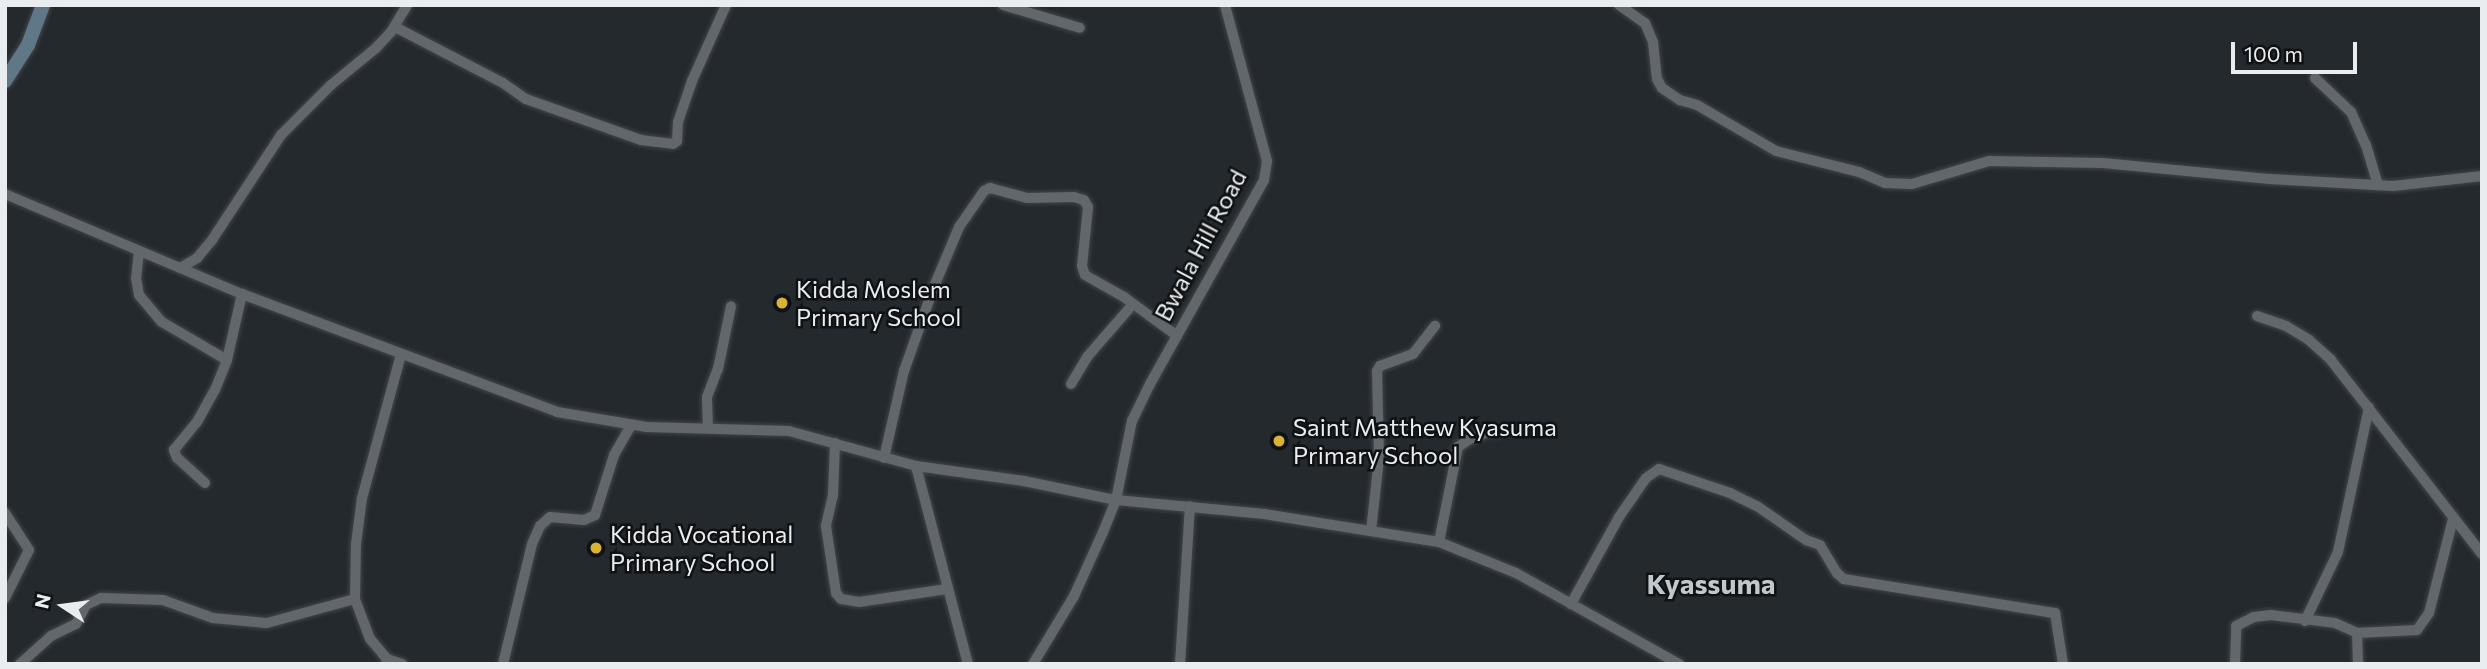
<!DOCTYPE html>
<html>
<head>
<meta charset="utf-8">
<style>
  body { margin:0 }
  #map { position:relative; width:2487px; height:669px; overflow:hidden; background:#24292d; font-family:Commissioner,sans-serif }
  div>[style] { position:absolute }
  .roads { filter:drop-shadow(0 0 2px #42464a) drop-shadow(0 0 2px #42464a) }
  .street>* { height:10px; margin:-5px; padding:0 5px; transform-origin:5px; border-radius:5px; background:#61676b }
  .secondary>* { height:14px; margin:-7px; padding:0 7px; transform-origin:7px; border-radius:7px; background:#607788 }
  .dots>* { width:19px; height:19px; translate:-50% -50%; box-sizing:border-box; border:4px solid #0f1113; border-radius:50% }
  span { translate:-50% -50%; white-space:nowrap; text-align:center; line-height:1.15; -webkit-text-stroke:5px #0f1113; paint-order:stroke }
  .street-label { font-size:24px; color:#eaedf0 }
  .poi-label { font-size:24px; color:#eaedf0 }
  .left { translate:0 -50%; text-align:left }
  .quarter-label { font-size:28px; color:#c1c8cd; font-weight:700 }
  .frame { position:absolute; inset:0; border:7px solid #eaedf0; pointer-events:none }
  .north { position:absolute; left:28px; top:571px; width:70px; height:70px; -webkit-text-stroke:5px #0f1113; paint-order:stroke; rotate:283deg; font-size:19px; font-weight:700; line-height:28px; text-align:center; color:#eaedf0 }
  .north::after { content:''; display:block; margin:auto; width:24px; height:32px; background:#eaedf0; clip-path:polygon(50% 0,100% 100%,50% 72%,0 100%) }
  .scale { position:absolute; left:2231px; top:42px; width:126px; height:32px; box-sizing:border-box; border:4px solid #eaedf0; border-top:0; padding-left:9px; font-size:21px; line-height:24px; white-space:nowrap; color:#eaedf0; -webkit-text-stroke:5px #0f1113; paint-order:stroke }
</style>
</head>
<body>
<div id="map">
  <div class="roads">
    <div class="street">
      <i style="left:1003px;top:5px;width:80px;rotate:16.6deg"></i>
      <i style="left:1619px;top:5px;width:32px;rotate:35deg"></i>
      <i style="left:1645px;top:23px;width:21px;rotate:67deg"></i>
      <i style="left:1653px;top:42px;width:37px;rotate:84deg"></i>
      <i style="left:1657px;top:79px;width:10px;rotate:61deg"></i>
      <i style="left:1662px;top:88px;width:22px;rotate:34deg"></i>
      <i style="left:1680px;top:100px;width:18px;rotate:16deg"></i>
      <i style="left:1697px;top:105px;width:91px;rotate:30.2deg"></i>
      <i style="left:1776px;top:151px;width:86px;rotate:14.2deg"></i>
      <i style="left:1859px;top:172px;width:28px;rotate:23deg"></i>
      <i style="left:1885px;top:183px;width:27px;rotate:2deg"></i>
      <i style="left:1912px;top:184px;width:80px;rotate:-16.6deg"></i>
      <i style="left:1989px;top:161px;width:114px;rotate:1deg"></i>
      <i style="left:2103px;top:163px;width:168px;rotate:5.5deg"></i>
      <i style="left:2270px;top:179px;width:123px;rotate:3.3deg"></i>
      <i style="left:2393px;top:186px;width:90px;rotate:-6.4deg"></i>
      <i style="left:395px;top:27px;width:122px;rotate:27.4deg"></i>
      <i style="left:503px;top:83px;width:28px;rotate:35deg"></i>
      <i style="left:526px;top:99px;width:122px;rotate:19.6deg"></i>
      <i style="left:641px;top:140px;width:32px;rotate:7deg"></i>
      <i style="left:673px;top:144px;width:5px;rotate:-37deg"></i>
      <i style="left:677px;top:141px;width:19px;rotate:-87deg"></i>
      <i style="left:678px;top:122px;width:43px;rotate:-71.1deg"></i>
      <i style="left:692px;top:81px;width:83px;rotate:-65.9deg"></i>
      <i style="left:2315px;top:78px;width:50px;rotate:43.4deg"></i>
      <i style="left:2351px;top:112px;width:36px;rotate:66deg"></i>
      <i style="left:2366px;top:145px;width:42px;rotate:73.3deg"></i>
      <i style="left:5px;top:194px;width:257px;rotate:22.9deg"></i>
      <i style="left:242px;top:294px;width:336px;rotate:20.5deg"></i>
      <i style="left:557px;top:412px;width:91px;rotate:9.5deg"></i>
      <i style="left:647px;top:427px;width:142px;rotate:1.6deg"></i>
      <i style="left:789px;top:431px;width:132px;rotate:15.4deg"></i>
      <i style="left:916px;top:466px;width:109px;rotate:7.9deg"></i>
      <i style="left:1024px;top:481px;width:94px;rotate:11.7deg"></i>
      <i style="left:1116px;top:500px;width:149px;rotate:5.4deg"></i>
      <i style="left:1264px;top:514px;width:177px;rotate:9.1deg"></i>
      <i style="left:1439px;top:542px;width:83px;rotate:21.9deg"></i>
      <i style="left:1516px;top:573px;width:187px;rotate:29.2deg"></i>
      <i style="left:139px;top:251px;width:27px;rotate:96deg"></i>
      <i style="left:136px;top:278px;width:17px;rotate:80deg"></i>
      <i style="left:139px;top:295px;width:35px;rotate:50deg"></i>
      <i style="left:162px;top:322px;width:75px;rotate:30.3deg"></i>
      <i style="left:180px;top:268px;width:20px;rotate:-30deg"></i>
      <i style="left:197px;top:258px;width:23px;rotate:-50deg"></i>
      <i style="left:212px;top:240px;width:126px;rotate:-56.7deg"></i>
      <i style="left:281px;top:135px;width:71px;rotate:-45deg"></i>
      <i style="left:331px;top:85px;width:58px;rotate:-39.4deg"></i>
      <i style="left:376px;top:48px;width:22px;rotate:-47deg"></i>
      <i style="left:391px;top:32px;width:31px;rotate:-59deg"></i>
      <i style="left:2257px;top:316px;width:31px;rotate:19deg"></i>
      <i style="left:2286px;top:326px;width:27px;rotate:31deg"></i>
      <i style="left:2309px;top:340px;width:30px;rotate:42deg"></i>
      <i style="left:2331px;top:360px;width:246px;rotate:52.1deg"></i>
      <i style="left:1071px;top:384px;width:31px;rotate:-59deg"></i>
      <i style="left:1087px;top:357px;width:70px;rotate:-49deg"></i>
      <i style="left:708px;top:428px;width:31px;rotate:-92deg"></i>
      <i style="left:707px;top:397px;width:30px;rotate:-69deg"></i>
      <i style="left:718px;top:369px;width:64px;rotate:-78.3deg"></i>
      <i style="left:835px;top:443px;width:52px;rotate:92.2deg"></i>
      <i style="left:833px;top:495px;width:32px;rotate:103deg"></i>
      <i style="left:826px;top:526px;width:68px;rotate:81.5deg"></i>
      <i style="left:836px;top:593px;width:8px;rotate:50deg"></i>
      <i style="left:841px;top:599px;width:18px;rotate:9deg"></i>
      <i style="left:859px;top:602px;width:89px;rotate:-8.4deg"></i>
      <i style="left:884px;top:458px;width:89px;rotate:-77.1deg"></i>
      <i style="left:904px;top:371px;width:87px;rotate:-70.5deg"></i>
      <i style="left:933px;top:289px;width:67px;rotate:-67.2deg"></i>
      <i style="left:959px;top:227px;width:44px;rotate:-55.2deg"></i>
      <i style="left:984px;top:191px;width:7px;rotate:-27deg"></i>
      <i style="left:990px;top:188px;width:38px;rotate:15deg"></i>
      <i style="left:1027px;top:198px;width:47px;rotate:-1.2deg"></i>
      <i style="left:1074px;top:197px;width:10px;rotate:17deg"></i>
      <i style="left:1084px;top:200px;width:8px;rotate:60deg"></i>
      <i style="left:1088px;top:207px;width:59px;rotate:95.8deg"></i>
      <i style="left:1082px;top:266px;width:9px;rotate:72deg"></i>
      <i style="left:1085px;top:275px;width:45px;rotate:29.4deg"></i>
      <i style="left:1124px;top:297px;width:66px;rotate:36.3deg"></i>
      <i style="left:916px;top:466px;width:205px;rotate:75.3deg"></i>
      <i style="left:205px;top:483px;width:38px;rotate:-138deg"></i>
      <i style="left:177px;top:458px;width:9px;rotate:-111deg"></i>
      <i style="left:174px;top:450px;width:36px;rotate:-51deg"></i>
      <i style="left:197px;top:422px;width:37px;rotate:-61deg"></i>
      <i style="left:215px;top:390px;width:32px;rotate:-68deg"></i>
      <i style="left:227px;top:360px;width:68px;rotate:-77.2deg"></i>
      <i style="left:5px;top:513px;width:44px;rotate:57deg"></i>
      <i style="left:29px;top:550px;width:54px;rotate:116.6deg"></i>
      <i style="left:1371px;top:531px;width:73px;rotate:-83.7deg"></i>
      <i style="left:1379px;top:458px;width:87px;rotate:-91.3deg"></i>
      <i style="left:1377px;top:371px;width:6px;rotate:-59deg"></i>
      <i style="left:1380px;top:366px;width:35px;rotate:-20deg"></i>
      <i style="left:1413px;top:354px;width:36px;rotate:-52deg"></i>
      <i style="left:1439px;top:542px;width:97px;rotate:-78.7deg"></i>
      <i style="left:1458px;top:447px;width:14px;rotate:-34deg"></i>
      <i style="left:1470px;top:439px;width:22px;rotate:-21deg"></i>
      <i style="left:1491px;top:431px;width:7px;rotate:8deg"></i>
      <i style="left:1571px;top:604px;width:99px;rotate:-61.1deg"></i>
      <i style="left:1619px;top:517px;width:47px;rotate:-55.3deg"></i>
      <i style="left:1646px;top:478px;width:16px;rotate:-35deg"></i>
      <i style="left:1659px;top:469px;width:75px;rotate:18.7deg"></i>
      <i style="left:1730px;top:493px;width:30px;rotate:26deg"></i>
      <i style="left:1757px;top:506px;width:60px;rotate:34.8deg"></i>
      <i style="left:1806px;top:540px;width:15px;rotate:20deg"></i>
      <i style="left:1820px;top:545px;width:33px;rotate:59deg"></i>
      <i style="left:1837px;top:573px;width:9px;rotate:41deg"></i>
      <i style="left:1844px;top:579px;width:214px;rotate:9.2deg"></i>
      <i style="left:2055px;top:613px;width:52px;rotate:81.1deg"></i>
      <i style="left:2305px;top:621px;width:76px;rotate:-64.4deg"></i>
      <i style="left:2338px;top:552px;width:148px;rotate:-77.9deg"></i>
      <i style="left:2357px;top:633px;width:60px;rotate:-2.9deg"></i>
      <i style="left:2417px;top:630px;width:21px;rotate:-55deg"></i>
      <i style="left:2429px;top:613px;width:97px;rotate:-75.7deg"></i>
      <i style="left:387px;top:659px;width:16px;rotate:18deg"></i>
      <i style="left:20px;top:664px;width:42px;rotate:-42.1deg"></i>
      <i style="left:51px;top:636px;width:28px;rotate:-26deg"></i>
      <i style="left:76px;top:624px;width:21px;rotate:-62deg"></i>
      <i style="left:86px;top:605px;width:17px;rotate:-25deg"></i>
      <i style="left:101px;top:598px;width:62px;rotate:1.8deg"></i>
      <i style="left:163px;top:600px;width:53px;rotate:19.8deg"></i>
      <i style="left:213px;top:618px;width:54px;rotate:5.3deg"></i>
      <i style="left:267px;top:623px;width:91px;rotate:-15.3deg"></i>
      <i style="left:386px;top:664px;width:5px;rotate:-79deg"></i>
      <i style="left:387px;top:659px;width:26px;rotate:-130deg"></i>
      <i style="left:370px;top:639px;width:43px;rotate:-110.6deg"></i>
      <i style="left:355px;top:599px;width:55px;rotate:-89deg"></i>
      <i style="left:356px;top:544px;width:46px;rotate:-82.6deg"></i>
      <i style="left:362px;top:498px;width:149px;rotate:-74.8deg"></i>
      <i style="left:503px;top:664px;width:123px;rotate:-76.4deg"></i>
      <i style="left:532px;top:544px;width:20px;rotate:-66deg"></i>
      <i style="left:540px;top:526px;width:13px;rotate:-42deg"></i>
      <i style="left:550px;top:517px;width:34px;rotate:5deg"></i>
      <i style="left:584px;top:520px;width:12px;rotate:-24deg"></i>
      <i style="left:595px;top:515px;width:63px;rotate:-72.4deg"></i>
      <i style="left:614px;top:455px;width:34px;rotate:-60deg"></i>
      <i style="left:1033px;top:664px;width:79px;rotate:-58.9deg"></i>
      <i style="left:1074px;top:596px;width:70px;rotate:-65.6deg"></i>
      <i style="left:1103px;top:532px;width:35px;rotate:-68deg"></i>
      <i style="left:1116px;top:500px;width:81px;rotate:-78.6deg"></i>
      <i style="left:1132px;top:421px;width:41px;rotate:-64.1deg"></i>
      <i style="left:1150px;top:384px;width:234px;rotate:-60.8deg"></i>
      <i style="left:1264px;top:180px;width:19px;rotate:-81deg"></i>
      <i style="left:1267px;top:161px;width:162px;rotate:-105.1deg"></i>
      <i style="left:1180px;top:664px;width:158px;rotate:-86.4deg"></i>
      <i style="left:2235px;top:664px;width:38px;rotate:-88deg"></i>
      <i style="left:2236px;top:626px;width:20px;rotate:-27deg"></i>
      <i style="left:2254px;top:617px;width:17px;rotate:-7deg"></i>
      <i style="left:2271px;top:615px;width:64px;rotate:7.1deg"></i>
      <i style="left:2335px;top:623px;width:24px;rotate:24deg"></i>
      <i style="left:2357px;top:633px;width:31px;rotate:88deg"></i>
    </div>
    <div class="secondary">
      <i style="left:5px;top:81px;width:43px;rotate:-57.4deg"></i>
      <i style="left:28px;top:45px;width:43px;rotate:-69.4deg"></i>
    </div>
  </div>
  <div class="dots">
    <i style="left:782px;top:303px;background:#d8b434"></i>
    <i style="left:1279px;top:441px;background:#d8b434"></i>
    <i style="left:596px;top:548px;background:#d8b434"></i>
  </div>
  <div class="street-label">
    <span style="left:1200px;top:245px;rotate:-62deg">Bwala Hill Road</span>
  </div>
  <div class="poi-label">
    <span class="left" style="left:796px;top:303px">Kidda Moslem<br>Primary School</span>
    <span class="left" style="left:1293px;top:441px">Saint Matthew Kyasuma<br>Primary School</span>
    <span class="left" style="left:610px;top:548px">Kidda Vocational<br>Primary School</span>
  </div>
  <div class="quarter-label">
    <span style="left:1711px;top:583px">Kyassuma</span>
  </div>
  <div class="frame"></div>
  <div class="north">N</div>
  <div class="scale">100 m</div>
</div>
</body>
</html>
